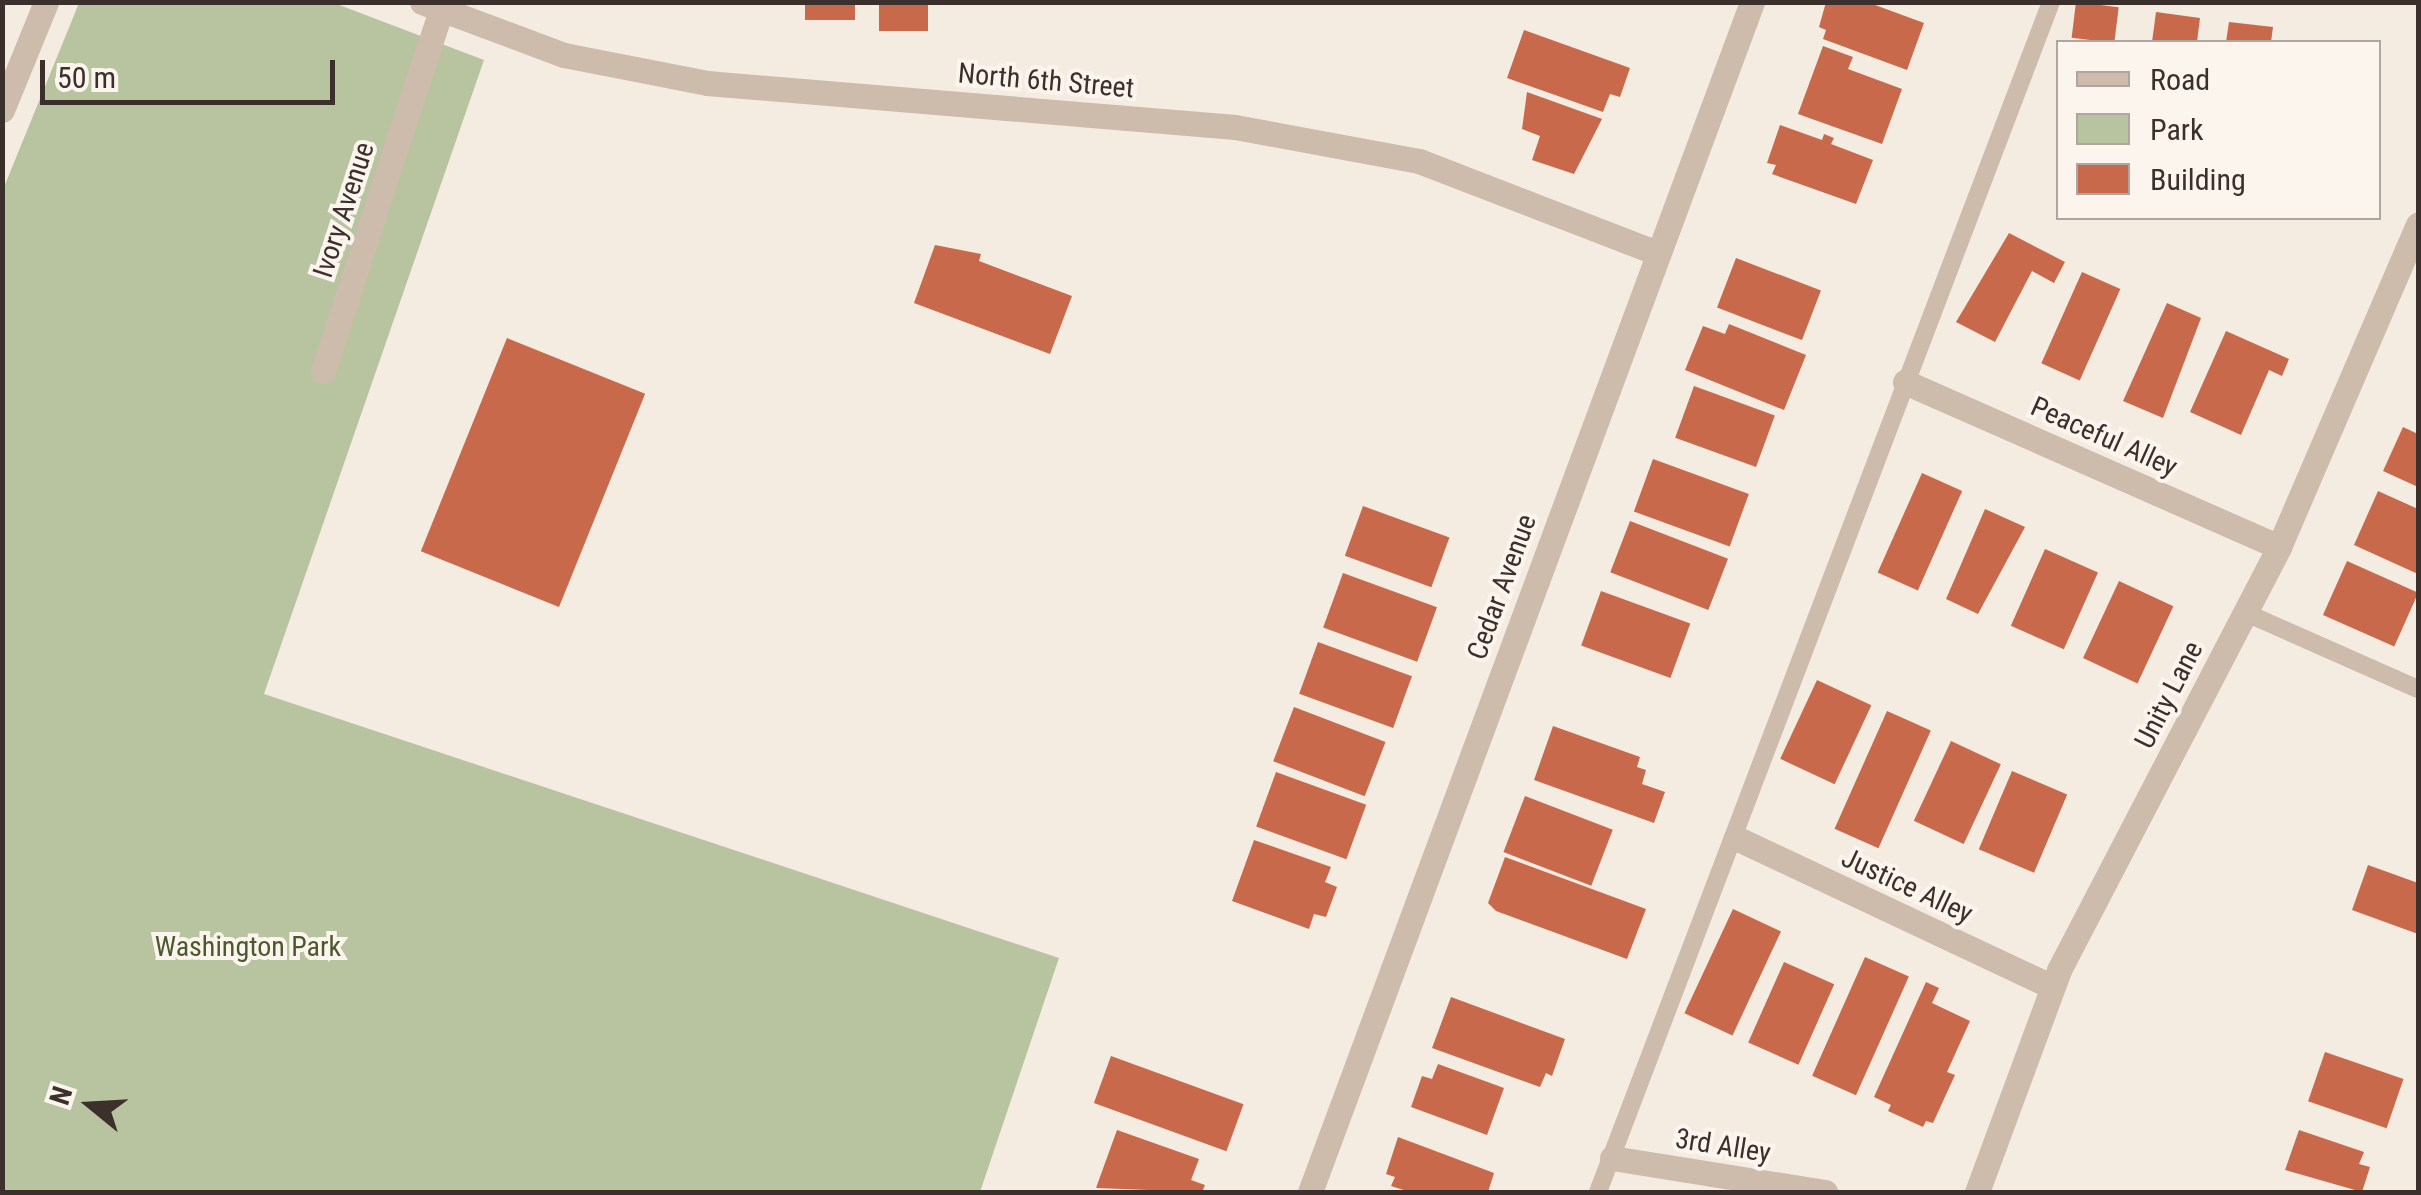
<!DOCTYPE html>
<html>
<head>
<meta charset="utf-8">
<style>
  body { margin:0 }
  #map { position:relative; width:2421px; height:1195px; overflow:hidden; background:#f4ebe1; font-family:"Roboto Condensed",sans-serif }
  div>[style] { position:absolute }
  .green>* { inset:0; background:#b8c4a0 }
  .building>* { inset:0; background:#c8694b; transform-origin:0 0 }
  .service>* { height:18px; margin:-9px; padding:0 9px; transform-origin:9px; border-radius:9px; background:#cdbbac }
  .minor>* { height:25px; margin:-12.5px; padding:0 12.5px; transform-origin:12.5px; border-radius:12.5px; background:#cdbbac }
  span { translate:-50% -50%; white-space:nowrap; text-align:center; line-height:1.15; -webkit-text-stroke:8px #fbf5ee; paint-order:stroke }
  .street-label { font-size:28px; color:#3b302b }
  .park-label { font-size:28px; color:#4a5a2e }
  .frame { position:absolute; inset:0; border:5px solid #3b302b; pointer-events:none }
  .legend { position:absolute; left:2056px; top:40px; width:325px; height:180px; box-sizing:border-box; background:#fbf5ee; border:2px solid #aea6a0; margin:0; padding:12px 18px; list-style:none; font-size:30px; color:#3b302b }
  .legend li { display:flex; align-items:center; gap:20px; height:50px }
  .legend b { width:50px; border:2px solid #aea6a0 }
  .north { position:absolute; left:40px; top:1055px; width:100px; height:100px; -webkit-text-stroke:8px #fbf5ee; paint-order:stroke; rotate:288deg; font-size:28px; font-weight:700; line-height:40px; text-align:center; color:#3b302b }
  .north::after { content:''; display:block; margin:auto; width:35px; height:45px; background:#3b302b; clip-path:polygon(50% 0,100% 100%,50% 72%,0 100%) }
  .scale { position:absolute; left:40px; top:60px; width:295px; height:45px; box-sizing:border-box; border:5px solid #3b302b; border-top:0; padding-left:12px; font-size:30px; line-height:35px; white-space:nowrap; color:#3b302b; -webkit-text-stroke:8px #fbf5ee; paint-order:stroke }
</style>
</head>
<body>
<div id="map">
  <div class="green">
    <i style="clip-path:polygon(79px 3px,334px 3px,484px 60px,264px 694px,1059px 958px,980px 1192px,3px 1192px,2px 192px)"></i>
  </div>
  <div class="building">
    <i style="left:805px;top:2px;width:50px;height:18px"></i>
    <i style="left:879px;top:2px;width:49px;height:29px"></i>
    <i style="clip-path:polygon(1826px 2px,1867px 2px,1924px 23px,1907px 70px,1823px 39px,1826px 30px,1819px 27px)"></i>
    <i style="left:2076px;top:2px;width:43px;height:36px;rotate:7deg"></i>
    <i style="clip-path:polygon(2156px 12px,2200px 18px,2197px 42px,2152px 42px)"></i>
    <i style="clip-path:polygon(2229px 22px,2273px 27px,2271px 42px,2226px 42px)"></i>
    <i style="clip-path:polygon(1524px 30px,1630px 68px,1620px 97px,1610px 94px,1603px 112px,1507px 78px)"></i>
    <i style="clip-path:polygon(1823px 46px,1853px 57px,1848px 69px,1902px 89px,1882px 144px,1798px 114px)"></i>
    <i style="clip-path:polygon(1527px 92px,1602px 119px,1574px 174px,1532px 160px,1540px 136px,1522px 129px)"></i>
    <i style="clip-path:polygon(1780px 125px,1822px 140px,1824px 134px,1834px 138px,1831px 144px,1873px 160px,1856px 204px,1772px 174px,1776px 165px,1767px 163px)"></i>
    <i style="clip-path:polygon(2009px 233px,2065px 262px,2054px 283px,2032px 271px,1995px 342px,1956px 322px)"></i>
    <i style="clip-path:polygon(935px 245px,981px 254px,979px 261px,1072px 296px,1050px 354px,914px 303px)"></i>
    <i style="left:1736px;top:258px;width:91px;height:53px;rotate:21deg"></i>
    <i style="left:2082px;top:272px;width:42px;height:100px;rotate:24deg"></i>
    <i style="clip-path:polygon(2167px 303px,2201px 318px,2163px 418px,2123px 401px)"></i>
    <i style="clip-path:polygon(1729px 324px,1806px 355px,1784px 410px,1685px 370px,1703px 326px,1725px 334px)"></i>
    <i style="clip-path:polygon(2226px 331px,2289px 359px,2282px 376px,2269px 370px,2241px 435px,2190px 412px)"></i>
    <i style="left:507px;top:338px;width:149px;height:230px;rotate:22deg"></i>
    <i style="left:1694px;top:386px;width:86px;height:55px;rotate:20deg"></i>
    <i style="clip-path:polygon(2403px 427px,2418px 434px,2418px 487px,2383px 471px)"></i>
    <i style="left:1653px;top:459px;width:102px;height:56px;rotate:20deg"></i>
    <i style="left:1922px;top:473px;width:44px;height:109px;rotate:24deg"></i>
    <i style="clip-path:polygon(2378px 491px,2418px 509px,2418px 574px,2354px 545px)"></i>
    <i style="left:1363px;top:506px;width:92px;height:53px;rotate:20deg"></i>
    <i style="clip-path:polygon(1985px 509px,2025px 527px,1978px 614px,1946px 599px)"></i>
    <i style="left:1630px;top:521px;width:105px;height:55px;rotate:21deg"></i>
    <i style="left:2045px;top:549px;width:58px;height:84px;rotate:24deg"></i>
    <i style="left:2347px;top:561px;width:78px;height:59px;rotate:24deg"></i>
    <i style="left:1343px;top:573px;width:100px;height:58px;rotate:20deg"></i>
    <i style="left:2119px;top:581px;width:60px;height:85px;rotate:25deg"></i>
    <i style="left:1601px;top:591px;width:95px;height:58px;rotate:20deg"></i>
    <i style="left:1318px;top:642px;width:100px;height:55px;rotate:20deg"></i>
    <i style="left:1817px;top:680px;width:60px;height:87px;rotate:25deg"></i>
    <i style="left:1294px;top:707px;width:98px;height:58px;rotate:21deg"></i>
    <i style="left:1887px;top:711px;width:48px;height:129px;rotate:24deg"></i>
    <i style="clip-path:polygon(1553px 726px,1640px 757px,1637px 767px,1646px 770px,1642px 784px,1665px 792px,1654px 823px,1534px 780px)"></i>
    <i style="left:1951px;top:741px;width:55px;height:88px;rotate:25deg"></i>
    <i style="left:2012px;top:771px;width:60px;height:85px;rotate:23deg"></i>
    <i style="left:1276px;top:772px;width:96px;height:58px;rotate:20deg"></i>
    <i style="left:1525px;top:796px;width:94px;height:60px;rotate:21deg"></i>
    <i style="clip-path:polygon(1254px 840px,1331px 867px,1325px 882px,1337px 887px,1326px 917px,1314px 914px,1309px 929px,1232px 901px)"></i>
    <i style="clip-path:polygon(1505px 857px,1646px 909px,1627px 959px,1496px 911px,1488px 903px)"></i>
    <i style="clip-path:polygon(2368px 865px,2418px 883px,2418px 934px,2352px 910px)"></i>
    <i style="left:1733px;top:909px;width:53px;height:115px;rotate:25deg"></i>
    <i style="left:1865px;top:957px;width:48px;height:130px;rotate:24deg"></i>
    <i style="left:1784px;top:962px;width:55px;height:88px;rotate:24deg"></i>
    <i style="clip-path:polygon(1926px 982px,1939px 988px,1932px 1003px,1970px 1021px,1947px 1072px,1955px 1075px,1933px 1123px,1926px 1121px,1923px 1127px,1888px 1111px,1891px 1105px,1874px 1097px)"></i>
    <i style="clip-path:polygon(1451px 997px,1565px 1039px,1552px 1076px,1546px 1073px,1540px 1087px,1432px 1048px)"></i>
    <i style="left:2325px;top:1052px;width:83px;height:52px;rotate:19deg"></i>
    <i style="left:1111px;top:1056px;width:141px;height:50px;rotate:20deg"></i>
    <i style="clip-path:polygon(1438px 1064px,1504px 1088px,1487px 1135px,1411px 1107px,1422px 1076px,1432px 1079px)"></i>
    <i style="clip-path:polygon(1117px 1130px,1199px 1159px,1191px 1180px,1205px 1185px,1202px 1192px,1096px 1188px)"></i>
    <i style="clip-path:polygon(2299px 1130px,2364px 1152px,2359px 1164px,2370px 1167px,2362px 1192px,2285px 1170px)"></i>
    <i style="clip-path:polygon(1398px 1137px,1494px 1173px,1488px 1192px,1410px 1192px,1391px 1186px,1395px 1177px,1386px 1174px)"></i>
  </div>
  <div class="service">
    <i style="left:2244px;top:612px;width:190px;rotate:23.9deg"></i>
    <i style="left:1598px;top:1192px;width:1273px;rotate:-69.16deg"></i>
  </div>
  <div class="minor">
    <i style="left:422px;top:2px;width:152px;rotate:20.5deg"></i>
    <i style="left:564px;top:55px;width:146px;rotate:11.1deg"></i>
    <i style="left:707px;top:83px;width:530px;rotate:4.76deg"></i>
    <i style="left:1235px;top:127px;width:187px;rotate:10.5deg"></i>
    <i style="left:1419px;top:161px;width:255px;rotate:21.1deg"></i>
    <i style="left:2px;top:110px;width:117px;rotate:-67.8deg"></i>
    <i style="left:323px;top:371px;width:380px;rotate:-71.9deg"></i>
    <i style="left:1905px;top:382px;width:409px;rotate:23.8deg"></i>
    <i style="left:1736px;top:838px;width:349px;rotate:25.2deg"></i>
    <i style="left:1612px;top:1158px;width:216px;rotate:9.1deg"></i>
    <i style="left:1310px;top:1192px;width:1269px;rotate:-69.62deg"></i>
    <i style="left:1977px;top:1192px;width:237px;rotate:-69.7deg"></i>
    <i style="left:2059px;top:970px;width:477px;rotate:-62.5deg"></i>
    <i style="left:2279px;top:547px;width:351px;rotate:-66.7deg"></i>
  </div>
  <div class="street-label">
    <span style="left:1046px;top:81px;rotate:5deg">North 6th Street</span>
    <span style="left:344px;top:210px;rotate:-72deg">Ivory Avenue</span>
    <span style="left:2104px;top:437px;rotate:24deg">Peaceful Alley</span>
    <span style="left:1502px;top:587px;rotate:-70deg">Cedar Avenue</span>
    <span style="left:2169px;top:695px;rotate:-63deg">Unity Lane</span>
    <span style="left:1907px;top:886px;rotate:25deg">Justice Alley</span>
    <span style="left:1723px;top:1146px;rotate:9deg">3rd Alley</span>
  </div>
  <div class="park-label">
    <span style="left:248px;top:947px">Washington Park</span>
  </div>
  <div class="frame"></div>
  <ul class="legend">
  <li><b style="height:12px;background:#cdbbac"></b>Road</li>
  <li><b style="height:28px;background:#b8c4a0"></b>Park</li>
  <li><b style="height:28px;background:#c8694b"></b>Building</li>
  </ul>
  <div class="north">N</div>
  <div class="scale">50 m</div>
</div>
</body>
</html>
